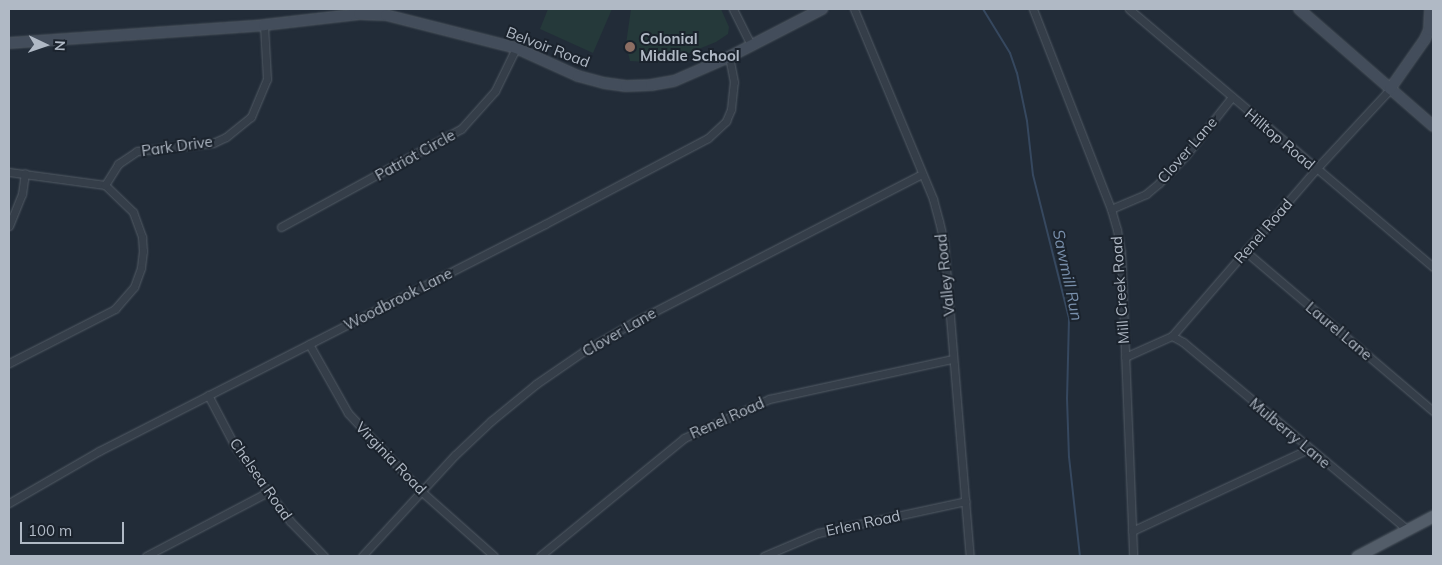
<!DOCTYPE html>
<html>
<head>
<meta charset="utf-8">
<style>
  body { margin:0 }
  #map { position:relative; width:1442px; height:565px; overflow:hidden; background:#222c38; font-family:Mulish,sans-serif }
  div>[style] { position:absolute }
  .green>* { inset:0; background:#25393a }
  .stream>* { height:2px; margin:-1px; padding:0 1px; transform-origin:1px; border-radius:1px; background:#36485f }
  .roads { filter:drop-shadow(0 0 1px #535c66) drop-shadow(0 0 1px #535c66) }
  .street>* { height:7px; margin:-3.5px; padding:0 3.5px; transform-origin:3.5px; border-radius:3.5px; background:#353e49 }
  .secondary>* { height:10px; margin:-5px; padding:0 5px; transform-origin:5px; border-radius:5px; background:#434d5b }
  .primary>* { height:11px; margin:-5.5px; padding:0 5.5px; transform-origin:5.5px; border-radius:5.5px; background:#535d69 }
  .dots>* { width:14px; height:14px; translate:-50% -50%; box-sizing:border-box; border:2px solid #1b232d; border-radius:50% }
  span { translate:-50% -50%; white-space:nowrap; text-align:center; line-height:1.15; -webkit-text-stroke:4px #1b232d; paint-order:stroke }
  .poi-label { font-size:15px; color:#b0b9c5; font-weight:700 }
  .left { translate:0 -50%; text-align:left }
  .street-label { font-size:15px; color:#b0b9c5 }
  .water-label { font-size:16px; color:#7990ac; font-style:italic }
  .frame { position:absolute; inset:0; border:10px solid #b0b9c5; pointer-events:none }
  .north { position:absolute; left:20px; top:20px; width:50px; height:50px; -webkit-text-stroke:4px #1b232d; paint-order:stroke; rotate:93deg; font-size:14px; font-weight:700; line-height:20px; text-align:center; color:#b0b9c5 }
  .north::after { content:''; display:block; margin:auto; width:18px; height:22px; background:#b0b9c5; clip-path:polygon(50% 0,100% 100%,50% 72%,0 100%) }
  .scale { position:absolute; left:20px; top:522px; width:104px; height:22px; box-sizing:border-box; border:2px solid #b0b9c5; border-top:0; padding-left:6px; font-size:15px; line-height:18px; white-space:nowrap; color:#b0b9c5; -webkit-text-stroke:4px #1b232d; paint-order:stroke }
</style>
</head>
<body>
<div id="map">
  <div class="green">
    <i style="clip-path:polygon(548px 9px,612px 9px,593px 53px,540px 29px)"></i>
    <i style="clip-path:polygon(631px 9px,721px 9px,729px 27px,728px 34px,716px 42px,664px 63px,630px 61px,626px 44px)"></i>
  </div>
  <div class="stream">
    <i style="left:983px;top:9px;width:52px;rotate:58.5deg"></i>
    <i style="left:1010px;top:53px;width:21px;rotate:71deg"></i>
    <i style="left:1017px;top:73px;width:49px;rotate:78.2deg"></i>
    <i style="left:1027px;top:121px;width:54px;rotate:83.7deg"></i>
    <i style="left:1033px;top:175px;width:147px;rotate:75.9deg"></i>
    <i style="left:1069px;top:318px;width:80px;rotate:91.4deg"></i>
    <i style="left:1067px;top:398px;width:59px;rotate:88.1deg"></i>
    <i style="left:1069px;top:457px;width:100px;rotate:83.7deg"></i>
  </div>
  <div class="roads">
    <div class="street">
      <i style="left:733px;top:9px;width:40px;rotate:63.4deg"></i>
      <i style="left:854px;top:9px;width:206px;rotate:67.4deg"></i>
      <i style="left:933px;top:199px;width:23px;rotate:75deg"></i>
      <i style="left:939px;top:221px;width:23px;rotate:77deg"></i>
      <i style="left:944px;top:243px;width:314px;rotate:85.3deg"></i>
      <i style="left:1033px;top:9px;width:215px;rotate:68.7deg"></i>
      <i style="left:1111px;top:209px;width:22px;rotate:74deg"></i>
      <i style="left:1117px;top:230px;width:22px;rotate:80deg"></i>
      <i style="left:1121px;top:252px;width:304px;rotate:87.7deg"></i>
      <i style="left:1129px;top:9px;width:399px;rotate:40.3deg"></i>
      <i style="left:9px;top:172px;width:97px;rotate:7.7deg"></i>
      <i style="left:105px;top:185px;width:39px;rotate:44deg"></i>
      <i style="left:133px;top:212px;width:27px;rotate:70deg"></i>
      <i style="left:142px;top:237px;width:14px;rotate:86deg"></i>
      <i style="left:143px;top:251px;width:17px;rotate:97deg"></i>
      <i style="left:141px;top:268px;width:20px;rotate:110deg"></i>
      <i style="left:134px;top:287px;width:29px;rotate:131deg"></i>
      <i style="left:115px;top:309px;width:119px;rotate:153deg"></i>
      <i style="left:105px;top:185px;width:25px;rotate:-58deg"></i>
      <i style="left:118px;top:164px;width:23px;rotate:-34deg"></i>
      <i style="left:137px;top:151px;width:76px;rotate:-6deg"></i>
      <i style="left:213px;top:143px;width:14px;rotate:-25deg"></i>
      <i style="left:226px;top:137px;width:32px;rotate:-39deg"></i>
      <i style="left:251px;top:117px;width:41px;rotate:-67.2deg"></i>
      <i style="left:267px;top:79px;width:54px;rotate:-93.2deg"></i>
      <i style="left:1111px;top:209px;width:38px;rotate:-23deg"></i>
      <i style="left:1146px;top:194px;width:17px;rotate:-40deg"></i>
      <i style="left:1159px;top:183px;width:39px;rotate:-46deg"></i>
      <i style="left:1186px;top:155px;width:74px;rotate:-51.6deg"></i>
      <i style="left:9px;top:226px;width:35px;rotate:-68deg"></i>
      <i style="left:22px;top:194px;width:21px;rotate:-82deg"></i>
      <i style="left:281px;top:227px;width:205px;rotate:-28.6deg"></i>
      <i style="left:461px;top:129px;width:51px;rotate:-48.2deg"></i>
      <i style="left:495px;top:91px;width:48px;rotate:-64deg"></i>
      <i style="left:1245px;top:251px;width:247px;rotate:40.4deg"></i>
      <i style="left:1172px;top:336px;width:13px;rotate:29deg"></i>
      <i style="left:1183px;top:342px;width:293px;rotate:39.9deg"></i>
      <i style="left:309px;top:344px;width:79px;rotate:60.5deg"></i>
      <i style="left:348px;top:413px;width:108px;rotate:46.9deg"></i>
      <i style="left:422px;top:492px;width:96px;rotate:41.6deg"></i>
      <i style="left:1125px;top:357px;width:51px;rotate:-24.1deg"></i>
      <i style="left:1172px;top:336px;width:221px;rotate:-49.2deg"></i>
      <i style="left:1316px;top:169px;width:109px;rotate:-47.2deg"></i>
      <i style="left:208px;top:395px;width:60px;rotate:62.2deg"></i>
      <i style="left:236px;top:448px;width:91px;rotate:53.5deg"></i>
      <i style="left:290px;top:521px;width:49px;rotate:45.8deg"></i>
      <i style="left:9px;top:503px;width:104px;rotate:-30deg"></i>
      <i style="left:99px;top:451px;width:500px;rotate:-26.97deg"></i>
      <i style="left:545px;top:224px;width:184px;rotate:-27.8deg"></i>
      <i style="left:708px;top:138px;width:25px;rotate:-43deg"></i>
      <i style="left:726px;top:121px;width:13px;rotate:-67deg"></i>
      <i style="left:731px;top:109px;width:27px;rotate:-84deg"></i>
      <i style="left:734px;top:82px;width:25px;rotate:-101deg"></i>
      <i style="left:1132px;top:531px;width:195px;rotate:-24.9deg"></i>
      <i style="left:146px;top:556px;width:138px;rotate:-27.7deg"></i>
      <i style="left:362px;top:556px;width:137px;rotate:-47.4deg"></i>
      <i style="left:455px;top:455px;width:50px;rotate:-43.4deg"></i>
      <i style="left:491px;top:421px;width:58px;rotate:-39.4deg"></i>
      <i style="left:536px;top:384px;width:58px;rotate:-34.5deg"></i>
      <i style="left:584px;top:351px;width:56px;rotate:-30.3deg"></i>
      <i style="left:632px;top:323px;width:326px;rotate:-27.2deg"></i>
      <i style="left:540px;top:556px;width:186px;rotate:-39.3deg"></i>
      <i style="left:684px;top:438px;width:94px;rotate:-24.6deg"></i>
      <i style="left:769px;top:399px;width:188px;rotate:-12.3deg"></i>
      <i style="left:764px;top:556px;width:59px;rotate:-23.1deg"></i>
      <i style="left:818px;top:533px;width:151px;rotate:-12.2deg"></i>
    </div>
    <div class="secondary">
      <i style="left:1299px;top:9px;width:178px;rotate:41.1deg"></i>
      <i style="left:9px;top:43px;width:256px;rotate:-4deg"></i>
      <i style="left:264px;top:25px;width:96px;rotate:-6.6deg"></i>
      <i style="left:359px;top:14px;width:27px;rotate:2deg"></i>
      <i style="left:386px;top:15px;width:134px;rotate:14.2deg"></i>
      <i style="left:516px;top:48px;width:68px;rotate:24.3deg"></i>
      <i style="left:578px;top:76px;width:27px;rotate:15deg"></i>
      <i style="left:604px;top:83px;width:22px;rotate:8deg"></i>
      <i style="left:626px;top:86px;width:25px;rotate:-2deg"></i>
      <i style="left:651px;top:85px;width:23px;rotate:-10deg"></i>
      <i style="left:674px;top:81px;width:60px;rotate:-23.6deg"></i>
      <i style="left:729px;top:57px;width:105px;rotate:-27.3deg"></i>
      <i style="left:1390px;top:89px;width:61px;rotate:-55deg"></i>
      <i style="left:1425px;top:39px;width:10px;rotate:-66deg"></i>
      <i style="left:1429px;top:30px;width:21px;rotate:-87deg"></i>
    </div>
    <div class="primary">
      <i style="left:1357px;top:556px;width:86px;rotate:-27.8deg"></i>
    </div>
  </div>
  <div class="dots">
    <i style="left:630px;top:47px;background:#8d6e63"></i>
  </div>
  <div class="poi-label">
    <span class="left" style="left:640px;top:47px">Colonial<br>Middle School</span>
  </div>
  <div class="street-label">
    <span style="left:548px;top:47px;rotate:21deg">Belvoir Road</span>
    <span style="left:1280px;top:139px;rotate:40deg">Hilltop Road</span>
    <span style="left:177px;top:146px;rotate:-8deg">Park Drive</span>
    <span style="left:1187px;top:150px;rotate:-49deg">Clover Lane</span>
    <span style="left:415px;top:155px;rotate:-29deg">Patriot Circle</span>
    <span style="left:1263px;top:231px;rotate:-49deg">Renel Road</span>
    <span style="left:945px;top:275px;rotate:-96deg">Valley Road</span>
    <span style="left:1120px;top:290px;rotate:-94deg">Mill Creek Road</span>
    <span style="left:398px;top:299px;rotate:-27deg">Woodbrook Lane</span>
    <span style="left:1339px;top:331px;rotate:40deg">Laurel Lane</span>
    <span style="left:619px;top:332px;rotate:-30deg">Clover Lane</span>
    <span style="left:727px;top:418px;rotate:-24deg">Renel Road</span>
    <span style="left:1290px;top:433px;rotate:40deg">Mulberry Lane</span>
    <span style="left:391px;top:458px;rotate:46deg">Virginia Road</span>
    <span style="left:261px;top:479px;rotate:55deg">Chelsea Road</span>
    <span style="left:863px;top:523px;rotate:-12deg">Erlen Road</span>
  </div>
  <div class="water-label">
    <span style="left:1068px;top:275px;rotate:78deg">Sawmill Run</span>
  </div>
  <div class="frame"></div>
  <div class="north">N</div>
  <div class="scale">100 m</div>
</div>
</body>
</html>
